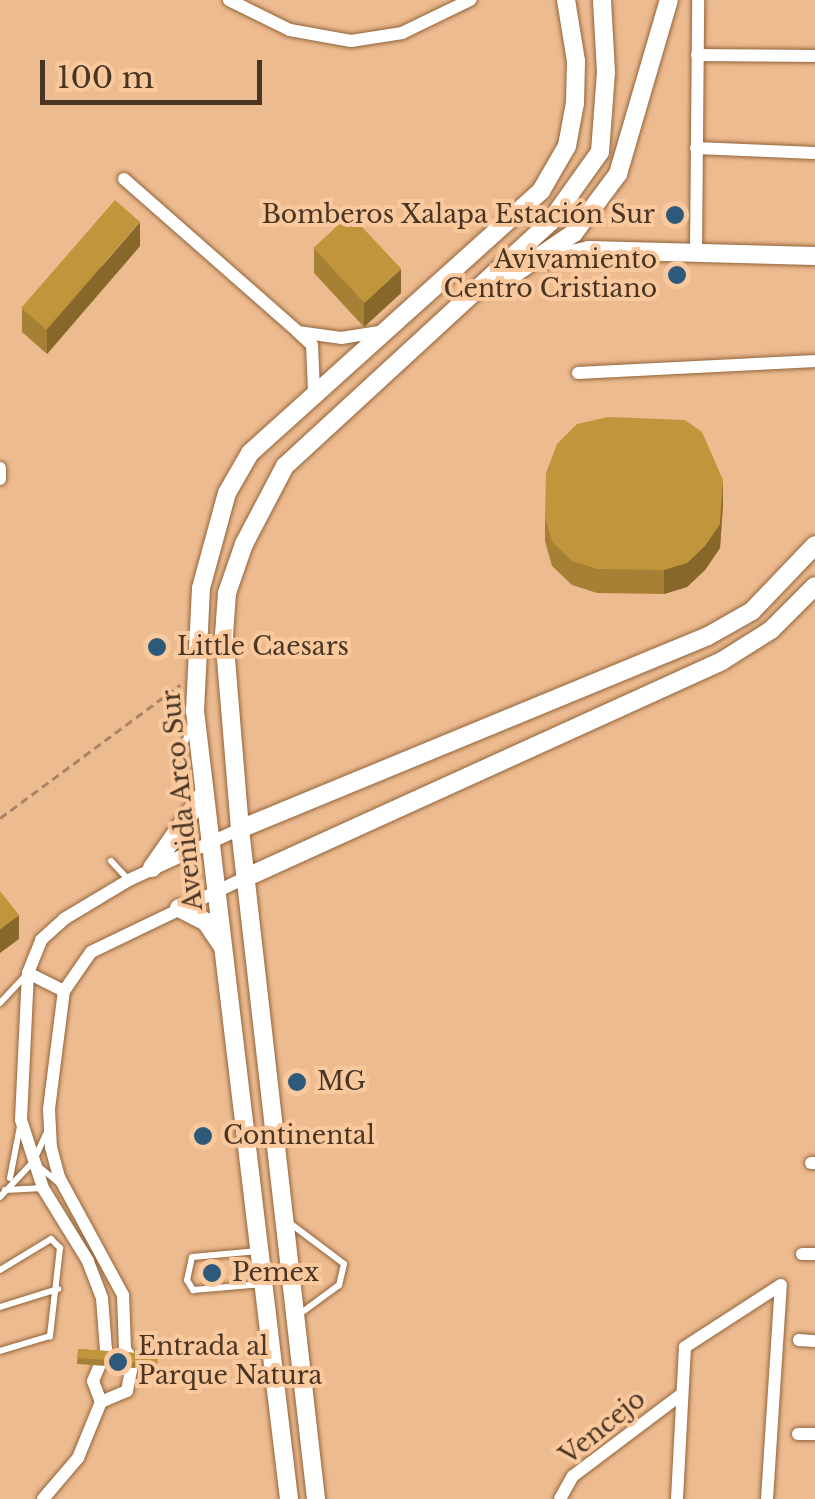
<!DOCTYPE html>
<html>
<head>
<meta charset="utf-8">
<style>
  body { margin:0 }
  #map { position:relative; width:815px; height:1499px; overflow:hidden; background:#edbb90; font-family:"Libre Baskerville",serif }
  div>[style] { position:absolute }
  .path>* { height:2.5px; margin-top:-1.25px; transform-origin:0; background:repeating-linear-gradient(90deg,#aa8464 0 8px,transparent 0 13px) }
  .roads { filter:drop-shadow(0 0 2px #91643b) drop-shadow(0 0 2px #91643b) }
  .lane>* { height:6px; margin:-3px; padding:0 3px; transform-origin:3px; border-radius:3px; background:#fff }
  .street>* { height:12px; margin:-6px; padding:0 6px; transform-origin:6px; border-radius:6px; background:#fff }
  .secondary>* { height:18px; margin:-9px; padding:0 9px; transform-origin:9px; border-radius:9px; background:#fff }
  .wall>* { inset:0; background:#a68034; transform-origin:0 0 }
  .shaded-wall>* { inset:0; background:#87682a }
  .building>* { inset:0; background:#c1953c; transform-origin:0 0 }
  .dots>* { width:28px; height:28px; translate:-50% -50%; box-sizing:border-box; border:5px solid #fac89d; border-radius:50% }
  span { translate:-50% -50%; white-space:nowrap; text-align:center; line-height:1.15; -webkit-text-stroke:8px #fac89d; paint-order:stroke }
  .poi-label { font-size:25px; color:#493524 }
  .right { translate:-100% -50%; text-align:right }
  .left { translate:0 -50%; text-align:left }
  .street-label { font-size:25px; color:#493524 }
  .scale { position:absolute; left:40px; top:60px; width:222px; height:45px; box-sizing:border-box; border:5px solid #493524; border-top:0; padding-left:12px; font-size:30px; line-height:35px; white-space:nowrap; color:#493524; -webkit-text-stroke:8px #fac89d; paint-order:stroke }
</style>
</head>
<body>
<div id="map">
  <div class="path">
    <i style="left:0;top:818px;width:224px;rotate:-36.5deg"></i>
  </div>
  <div class="roads">
    <div class="lane">
      <i style="left:180px;top:758px;width:33px;rotate:-72deg"></i>
      <i style="left:111px;top:861px;width:23px;rotate:47deg"></i>
      <i style="left:0;top:1003px;width:38px;rotate:-47deg"></i>
      <i style="left:38px;top:1166px;width:27px;rotate:39deg"></i>
      <i style="left:10px;top:1178px;width:53px;rotate:-79.1deg"></i>
      <i style="left:5px;top:1190px;width:38px;rotate:-3deg"></i>
      <i style="left:0;top:1197px;width:48px;rotate:-46.7deg"></i>
      <i style="left:33px;top:1162px;width:35px;rotate:-65deg"></i>
      <i style="left:287px;top:1221px;width:71px;rotate:37deg"></i>
      <i style="left:344px;top:1264px;width:22px;rotate:103deg"></i>
      <i style="left:339px;top:1285px;width:52px;rotate:143.6deg"></i>
      <i style="left:258px;top:1251px;width:66px;rotate:174.8deg"></i>
      <i style="left:192px;top:1257px;width:24px;rotate:102deg"></i>
      <i style="left:187px;top:1280px;width:12px;rotate:59deg"></i>
      <i style="left:193px;top:1290px;width:70px;rotate:-4.9deg"></i>
      <i style="left:0;top:1270px;width:60px;rotate:-31.3deg"></i>
      <i style="left:51px;top:1239px;width:13px;rotate:45deg"></i>
      <i style="left:60px;top:1248px;width:89px;rotate:96.5deg"></i>
      <i style="left:50px;top:1336px;width:52px;rotate:163.3deg"></i>
      <i style="left:0;top:1307px;width:61px;rotate:-17.2deg"></i>
    </div>
    <div class="street">
      <i style="left:229px;top:0;width:68px;rotate:26.2deg"></i>
      <i style="left:290px;top:30px;width:62px;rotate:10.2deg"></i>
      <i style="left:351px;top:41px;width:52px;rotate:-8.9deg"></i>
      <i style="left:402px;top:33px;width:76px;rotate:-25.9deg"></i>
      <i style="left:697px;top:55px;width:118px;rotate:0.5deg"></i>
      <i style="left:696px;top:148px;width:119px;rotate:2.4deg"></i>
      <i style="left:124px;top:179px;width:232px;rotate:41.3deg"></i>
      <i style="left:696px;top:252px;width:252px;rotate:-89.5deg"></i>
      <i style="left:578px;top:373px;width:237px;rotate:-2.9deg"></i>
      <i style="left:314px;top:391px;width:46px;rotate:-92.5deg"></i>
      <i style="left:312px;top:345px;width:19px;rotate:-137deg"></i>
      <i style="left:298px;top:332px;width:43px;rotate:7.9deg"></i>
      <i style="left:341px;top:338px;width:39px;rotate:-9deg"></i>
      <i style="left:0;top:468px;width:11px;rotate:90deg"></i>
      <i style="left:28px;top:973px;width:40px;rotate:26.6deg"></i>
      <i style="left:811px;top:1163px;width:4px"></i>
      <i style="left:802px;top:1254px;width:13px"></i>
      <i style="left:799px;top:1340px;width:16px;rotate:4deg"></i>
      <i style="left:101px;top:1402px;width:22px;rotate:-111deg"></i>
      <i style="left:93px;top:1381px;width:34px;rotate:-67deg"></i>
      <i style="left:106px;top:1350px;width:52px;rotate:-94.4deg"></i>
      <i style="left:102px;top:1298px;width:40px;rotate:-111deg"></i>
      <i style="left:88px;top:1261px;width:86px;rotate:-121.7deg"></i>
      <i style="left:43px;top:1188px;width:71px;rotate:-107.9deg"></i>
      <i style="left:21px;top:1120px;width:147px;rotate:-87.3deg"></i>
      <i style="left:28px;top:973px;width:35px;rotate:-68deg"></i>
      <i style="left:41px;top:940px;width:31px;rotate:-42deg"></i>
      <i style="left:64px;top:919px;width:76px;rotate:-31deg"></i>
      <i style="left:129px;top:880px;width:122px;rotate:-24.7deg"></i>
      <i style="left:101px;top:1402px;width:28px;rotate:-23deg"></i>
      <i style="left:127px;top:1391px;width:31px;rotate:-79deg"></i>
      <i style="left:133px;top:1361px;width:14px;rotate:-124deg"></i>
      <i style="left:125px;top:1349px;width:54px;rotate:-92.1deg"></i>
      <i style="left:123px;top:1295px;width:134px;rotate:-118.5deg"></i>
      <i style="left:59px;top:1177px;width:30px;rotate:-105deg"></i>
      <i style="left:51px;top:1148px;width:39px;rotate:-93deg"></i>
      <i style="left:49px;top:1109px;width:119px;rotate:-82.8deg"></i>
      <i style="left:64px;top:991px;width:47px;rotate:-55.3deg"></i>
      <i style="left:91px;top:952px;width:173px;rotate:-25.7deg"></i>
      <i style="left:798px;top:1434px;width:17px"></i>
      <i style="left:43px;top:1499px;width:54px;rotate:-49.5deg"></i>
      <i style="left:78px;top:1458px;width:61px;rotate:-67.7deg"></i>
      <i style="left:560px;top:1499px;width:26px;rotate:-61deg"></i>
      <i style="left:573px;top:1476px;width:133px;rotate:-37deg"></i>
      <i style="left:677px;top:1499px;width:152px;rotate:-87deg"></i>
      <i style="left:685px;top:1347px;width:114px;rotate:-32.9deg"></i>
      <i style="left:767px;top:1499px;width:214px;rotate:-86.3deg"></i>
    </div>
    <div class="secondary">
      <i style="left:547px;top:260px;width:43px;rotate:-13.4deg"></i>
      <i style="left:589px;top:250px;width:226px;rotate:1.5deg"></i>
      <i style="left:493px;top:288px;width:98px;rotate:-34.2deg"></i>
      <i style="left:574px;top:233px;width:74px;rotate:-53.3deg"></i>
      <i style="left:618px;top:174px;width:181px;rotate:-73.7deg"></i>
      <i style="left:240px;top:829px;width:506px;rotate:-22.41deg"></i>
      <i style="left:708px;top:636px;width:51px;rotate:-29.6deg"></i>
      <i style="left:752px;top:611px;width:91px;rotate:-46.3deg"></i>
      <i style="left:152px;top:868px;width:89px;rotate:-55.1deg"></i>
      <i style="left:247px;top:877px;width:522px;rotate:-24.45deg"></i>
      <i style="left:722px;top:661px;width:58px;rotate:-32.3deg"></i>
      <i style="left:771px;top:630px;width:62px;rotate:-45deg"></i>
      <i style="left:179px;top:908px;width:30px;rotate:27deg"></i>
      <i style="left:206px;top:922px;width:29px;rotate:56deg"></i>
      <i style="left:289px;top:1499px;width:794px;rotate:-96.8deg"></i>
      <i style="left:195px;top:711px;width:123px;rotate:-87.2deg"></i>
      <i style="left:201px;top:588px;width:98px;rotate:-74.7deg"></i>
      <i style="left:227px;top:493px;width:46px;rotate:-60.1deg"></i>
      <i style="left:250px;top:453px;width:392px;rotate:-42deg"></i>
      <i style="left:541px;top:191px;width:52px;rotate:-60deg"></i>
      <i style="left:567px;top:146px;width:44px;rotate:-79.5deg"></i>
      <i style="left:575px;top:103px;width:42px;rotate:-88.6deg"></i>
      <i style="left:576px;top:61px;width:62px;rotate:-99.3deg"></i>
      <i style="left:316px;top:1499px;width:674px;rotate:-96.47deg"></i>
      <i style="left:240px;top:829px;width:195px;rotate:-94.7deg"></i>
      <i style="left:224px;top:635px;width:42px;rotate:-85.9deg"></i>
      <i style="left:227px;top:593px;width:52px;rotate:-70.9deg"></i>
      <i style="left:244px;top:544px;width:88px;rotate:-62.3deg"></i>
      <i style="left:285px;top:466px;width:360px;rotate:-42.6deg"></i>
      <i style="left:550px;top:222px;width:86px;rotate:-54.5deg"></i>
      <i style="left:600px;top:152px;width:80px;rotate:-85.7deg"></i>
      <i style="left:606px;top:72px;width:72px;rotate:-93.2deg"></i>
    </div>
  </div>
  <div class="wall">
    <i style="clip-path:polygon(140px 246px,47px 354px,22px 332px,22px 308px)"></i>
    <i style="clip-path:polygon(314px 248px,401px 293px,364px 327px,314px 273px)"></i>
    <i style="clip-path:polygon(723px 504px,720px 548px,705px 570px,687px 587px,664px 594px,597px 593px,572px 585px,552px 566px,545px 541px,545px 517px)"></i>
    <i style="left:78px;top:1349px;width:80px;height:15px;rotate:4deg"></i>
  </div>
  <div class="shaded-wall">
    <i style="clip-path:polygon(140px 222px,140px 246px,47px 354px,47px 330px)"></i>
    <i style="clip-path:polygon(401px 269px,401px 293px,364px 327px,364px 303px)"></i>
    <i style="clip-path:polygon(723px 480px,723px 504px,720px 548px,705px 570px,687px 587px,664px 594px,664px 570px)"></i>
    <i style="clip-path:polygon(19px 915px,19px 939px,0 953px,0 929px)"></i>
  </div>
  <div class="building">
    <i style="left:115px;top:200px;width:33px;height:143px;rotate:41deg"></i>
    <i style="left:350px;top:214px;width:75px;height:50px;rotate:47deg"></i>
    <i style="clip-path:polygon(608px 417px,685px 420px,702px 432px,723px 480px,720px 524px,705px 546px,687px 563px,664px 570px,597px 569px,572px 561px,552px 542px,545px 517px,546px 473px,557px 444px,577px 424px)"></i>
    <i style="clip-path:polygon(0 891px,19px 915px,0 929px)"></i>
    <i style="left:78px;top:1349px;width:80px;height:9px;rotate:4deg"></i>
  </div>
  <div class="dots">
    <i style="left:675px;top:215px;background:#2d5a7a"></i>
    <i style="left:677px;top:275px;background:#2d5a7a"></i>
    <i style="left:157px;top:647px;background:#2d5a7a"></i>
    <i style="left:297px;top:1082px;background:#2d5a7a"></i>
    <i style="left:203px;top:1136px;background:#2d5a7a"></i>
    <i style="left:212px;top:1273px;background:#2d5a7a"></i>
    <i style="left:118px;top:1362px;background:#2d5a7a"></i>
  </div>
  <div class="poi-label">
    <span class="right" style="left:655px;top:215px">Bomberos Xalapa Estación Sur</span>
    <span class="right" style="left:657px;top:275px">Avivamiento<br>Centro Cristiano</span>
    <span class="left" style="left:177px;top:647px">Little Caesars</span>
    <span class="left" style="left:317px;top:1082px">MG</span>
    <span class="left" style="left:223px;top:1136px">Continental</span>
    <span class="left" style="left:232px;top:1273px">Pemex</span>
    <span class="left" style="left:138px;top:1362px">Entrada al<br>Parque Natura</span>
  </div>
  <div class="street-label">
    <span style="left:183px;top:800px;rotate:-96deg">Avenida Arco Sur</span>
    <span style="left:603px;top:1428px;rotate:-39deg">Vencejo</span>
  </div>
  <div class="scale">100 m</div>
</div>
</body>
</html>
